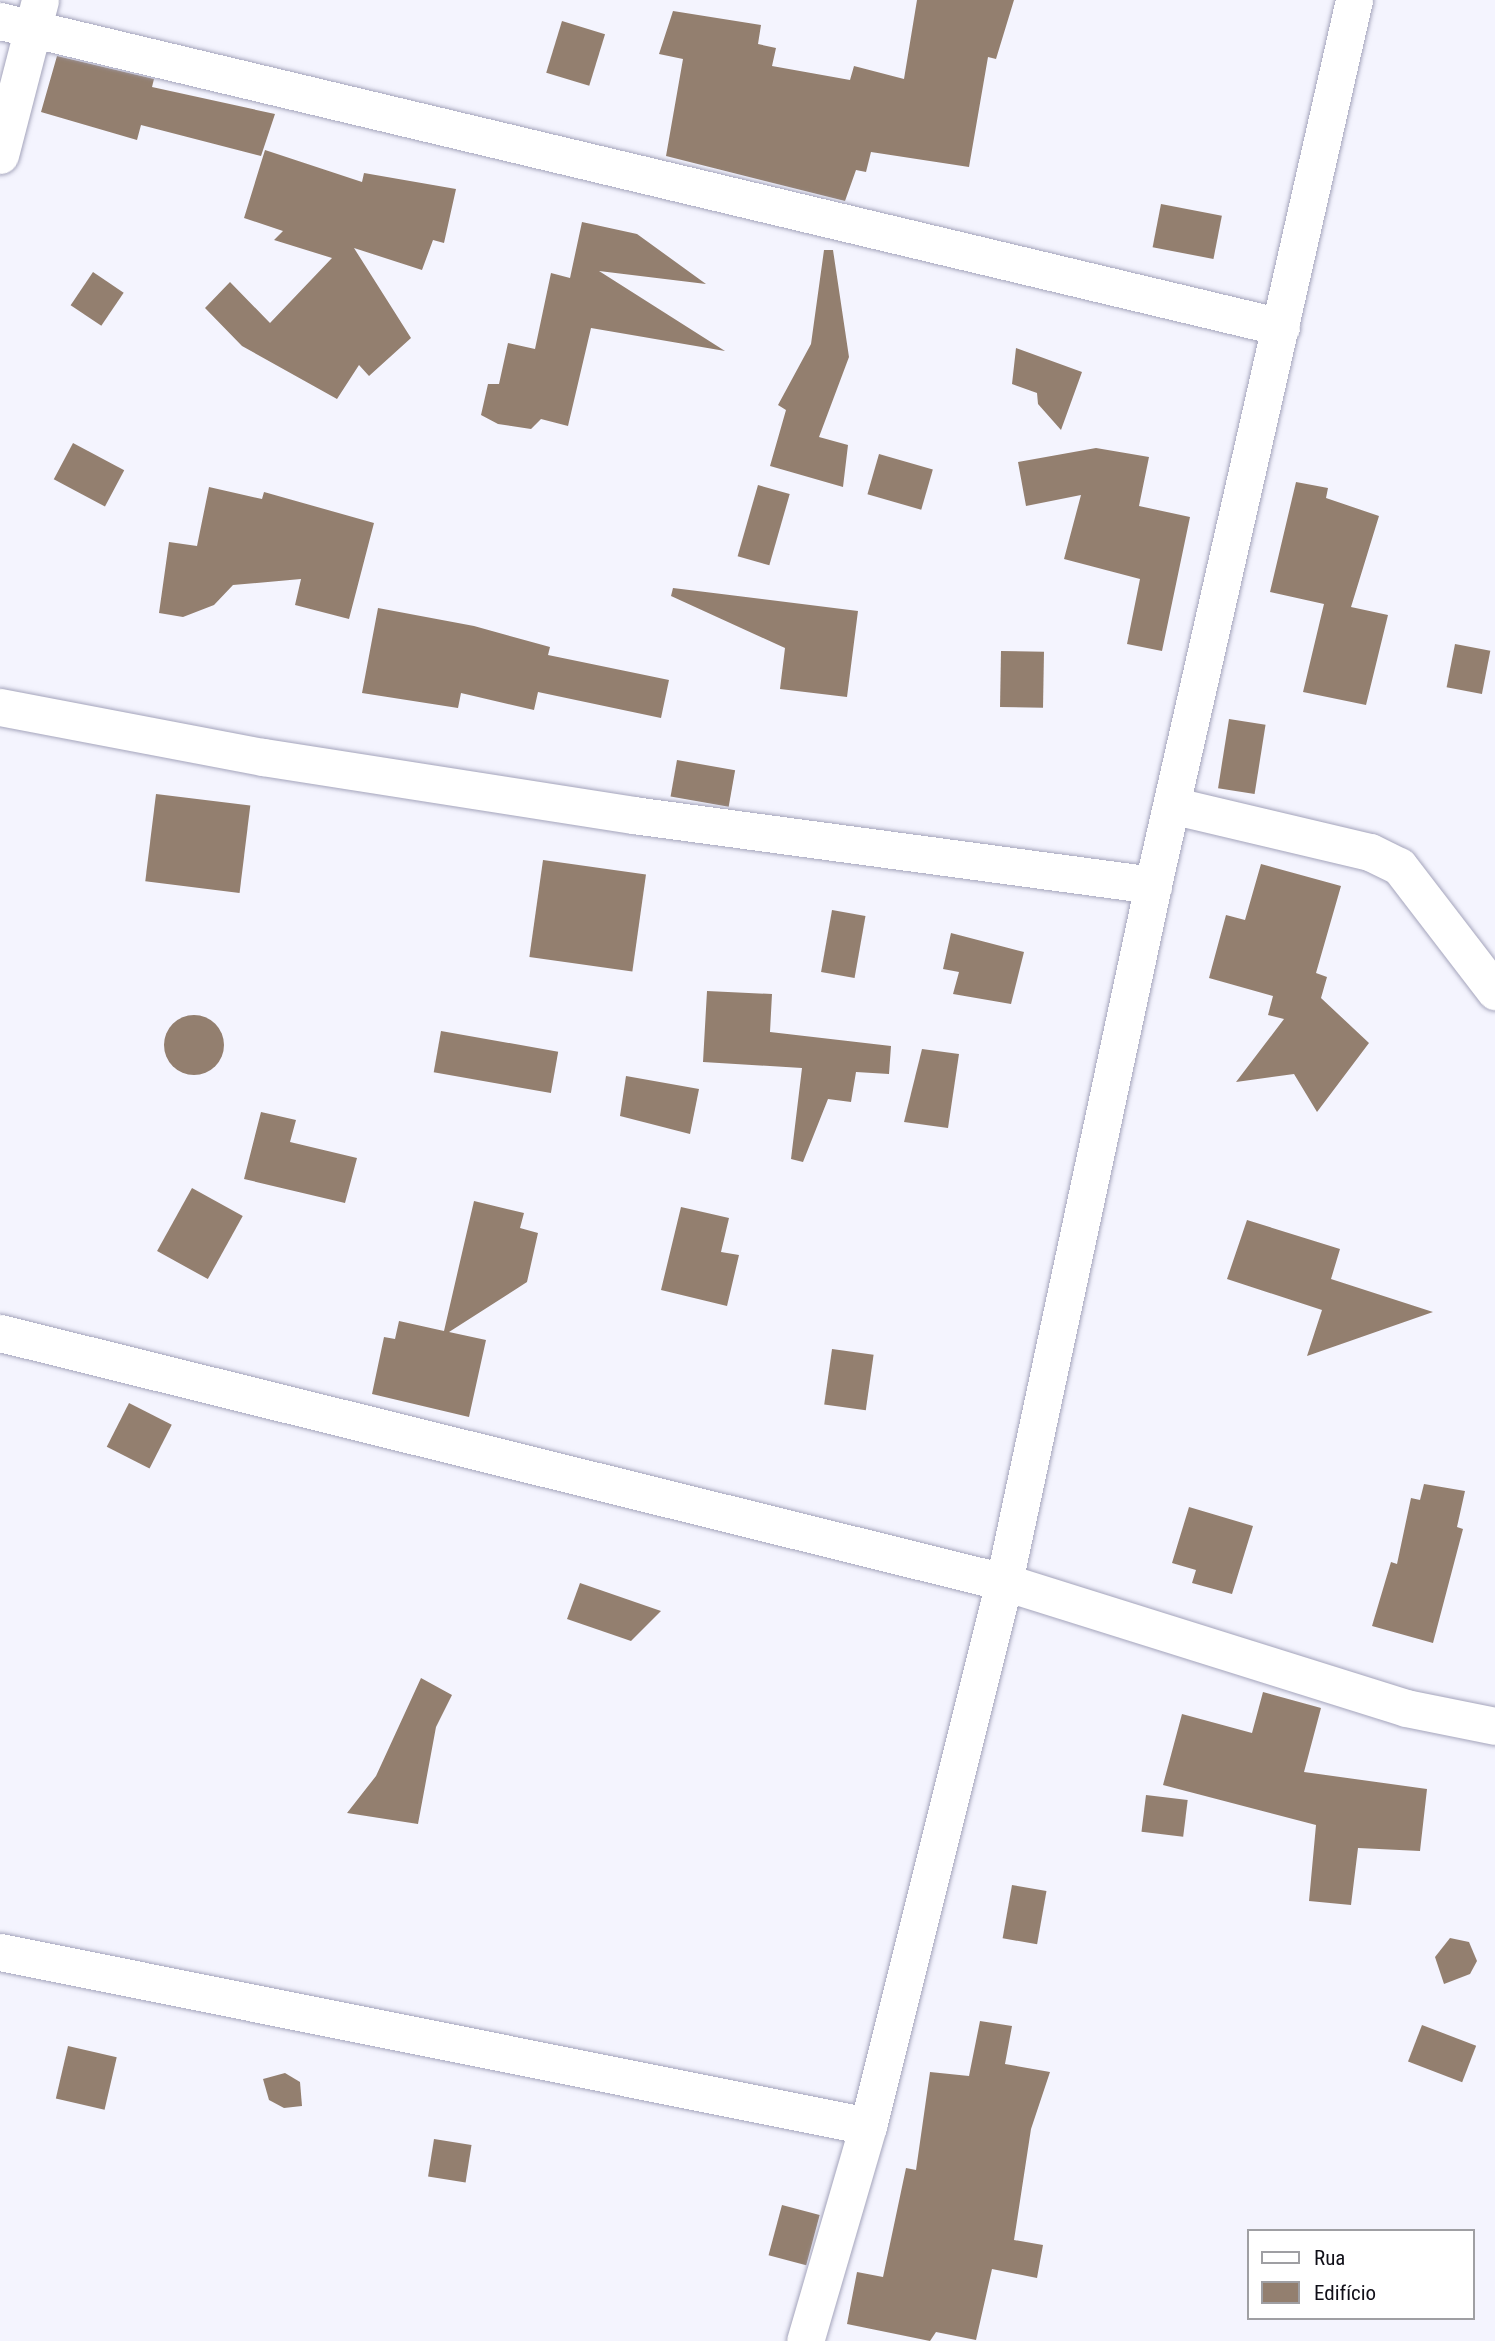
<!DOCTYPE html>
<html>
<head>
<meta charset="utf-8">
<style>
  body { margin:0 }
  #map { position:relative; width:1495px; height:2341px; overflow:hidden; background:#f4f4fe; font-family:"Roboto Condensed",sans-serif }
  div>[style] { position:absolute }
  .building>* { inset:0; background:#937f6f; transform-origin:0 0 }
  .round { border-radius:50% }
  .roads { filter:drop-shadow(0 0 2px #a4a4bb) drop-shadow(0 0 2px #a4a4bb) }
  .street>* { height:37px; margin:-18.5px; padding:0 18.5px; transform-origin:18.5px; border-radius:18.5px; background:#fff }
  span { translate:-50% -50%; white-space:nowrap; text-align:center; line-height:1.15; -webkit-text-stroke:5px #fff; paint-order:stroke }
  .legend { position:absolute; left:1247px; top:2229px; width:228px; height:91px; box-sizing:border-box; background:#fff; border:2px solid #9f9fa3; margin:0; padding:9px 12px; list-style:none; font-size:21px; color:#100f18 }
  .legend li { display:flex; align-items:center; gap:14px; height:35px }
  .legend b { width:35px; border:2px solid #9f9fa3 }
</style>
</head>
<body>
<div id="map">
  <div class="building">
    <i style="clip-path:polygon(917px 0,1014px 0,996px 59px,988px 57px,969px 167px,871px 152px,866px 172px,856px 170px,845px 201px,666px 156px,683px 59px,659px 54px,673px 11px,761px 25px,758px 44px,776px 48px,772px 66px,850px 80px,854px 66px,904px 79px)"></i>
    <i style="left:562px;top:21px;width:45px;height:54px;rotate:17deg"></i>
    <i style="clip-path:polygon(57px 56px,154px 79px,152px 87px,275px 114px,261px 156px,141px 125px,137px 140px,41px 112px)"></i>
    <i style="clip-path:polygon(265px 150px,362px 182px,364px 173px,456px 189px,444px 243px,433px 240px,422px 270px,354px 248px,411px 338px,369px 376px,359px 365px,337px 399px,242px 346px,205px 308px,230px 282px,270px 323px,332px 258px,274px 240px,283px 231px,244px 218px)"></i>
    <i style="left:1161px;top:204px;width:62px;height:44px;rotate:11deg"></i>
    <i style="clip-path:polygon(582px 222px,637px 234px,706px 284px,599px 271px,725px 351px,591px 328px,568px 426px,541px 419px,531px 429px,498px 424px,481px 415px,488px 384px,499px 384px,508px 343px,535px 349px,551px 273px,570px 278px)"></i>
    <i style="clip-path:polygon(824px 250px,833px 250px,849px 357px,819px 437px,848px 445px,843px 487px,770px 466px,786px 410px,778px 405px,811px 344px)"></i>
    <i style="left:93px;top:272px;width:37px;height:40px;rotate:34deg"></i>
    <i style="clip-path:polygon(1016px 348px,1082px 372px,1061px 430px,1038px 404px,1037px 393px,1012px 384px)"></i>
    <i style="left:73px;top:443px;width:58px;height:41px;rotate:28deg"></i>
    <i style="clip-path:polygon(1096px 448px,1149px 457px,1139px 506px,1190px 517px,1162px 651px,1127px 644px,1140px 579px,1064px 559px,1081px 495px,1026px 506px,1018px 462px)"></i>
    <i style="left:879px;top:454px;width:56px;height:42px;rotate:16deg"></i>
    <i style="clip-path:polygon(1296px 482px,1328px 488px,1326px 498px,1379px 516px,1351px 607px,1388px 615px,1366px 705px,1303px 692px,1324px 604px,1270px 592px)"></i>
    <i style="left:758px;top:485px;width:33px;height:74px;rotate:16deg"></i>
    <i style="clip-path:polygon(209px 487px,262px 499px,264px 492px,374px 523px,349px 619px,295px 605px,301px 579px,233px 585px,214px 605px,183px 617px,159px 613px,169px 542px,197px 546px)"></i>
    <i style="clip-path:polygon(673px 588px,858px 611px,847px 697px,780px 689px,785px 648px,671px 596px)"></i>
    <i style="clip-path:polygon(378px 608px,474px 626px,550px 647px,548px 655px,669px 680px,661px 718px,538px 692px,534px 710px,461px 693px,458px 708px,362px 693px)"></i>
    <i style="left:1455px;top:644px;width:36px;height:44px;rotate:11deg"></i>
    <i style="left:1001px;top:651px;width:43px;height:56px;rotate:1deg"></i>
    <i style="left:1229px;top:719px;width:37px;height:70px;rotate:9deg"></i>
    <i style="left:677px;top:760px;width:59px;height:37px;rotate:10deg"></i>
    <i style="left:156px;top:794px;width:95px;height:88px;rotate:7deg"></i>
    <i style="left:543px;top:860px;width:104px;height:98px;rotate:8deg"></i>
    <i style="clip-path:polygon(1261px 864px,1341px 886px,1316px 973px,1327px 977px,1321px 998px,1369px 1043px,1317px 1112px,1294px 1074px,1236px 1082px,1284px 1019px,1268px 1015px,1273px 996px,1209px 978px,1226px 915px,1245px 920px)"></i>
    <i style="left:832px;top:910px;width:34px;height:63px;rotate:10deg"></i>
    <i style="clip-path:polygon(951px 933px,1024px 952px,1011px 1004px,953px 994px,959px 972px,943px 969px)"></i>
    <i style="clip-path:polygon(707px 991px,772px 994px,770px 1032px,891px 1046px,889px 1074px,856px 1072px,851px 1102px,828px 1099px,803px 1162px,791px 1159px,802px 1068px,703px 1062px)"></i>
    <i class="round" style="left:164px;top:1015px;width:60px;height:60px"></i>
    <i style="left:441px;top:1031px;width:119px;height:42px;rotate:10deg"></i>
    <i style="clip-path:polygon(922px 1049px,959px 1054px,948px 1128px,904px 1122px)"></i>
    <i style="clip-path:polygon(626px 1076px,699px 1089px,690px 1134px,620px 1116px)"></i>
    <i style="clip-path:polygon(261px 1112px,296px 1120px,290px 1142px,357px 1158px,345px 1203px,244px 1179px)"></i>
    <i style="left:192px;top:1188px;width:58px;height:72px;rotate:29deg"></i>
    <i style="clip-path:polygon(474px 1201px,524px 1213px,520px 1228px,538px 1233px,527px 1282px,449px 1332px,486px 1340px,469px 1417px,372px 1394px,384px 1337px,395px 1339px,399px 1321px,444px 1331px)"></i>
    <i style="clip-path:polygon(681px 1207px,729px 1218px,721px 1252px,739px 1255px,727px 1306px,661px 1290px)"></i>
    <i style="clip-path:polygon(1247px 1220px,1340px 1249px,1331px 1279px,1433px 1312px,1307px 1356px,1322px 1310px,1227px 1279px)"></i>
    <i style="left:832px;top:1349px;width:42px;height:56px;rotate:8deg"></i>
    <i style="left:129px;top:1403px;width:48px;height:49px;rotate:27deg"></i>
    <i style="clip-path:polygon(1424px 1484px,1465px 1491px,1457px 1527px,1463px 1529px,1433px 1643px,1372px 1626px,1391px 1562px,1397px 1564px,1411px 1498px,1420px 1500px)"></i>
    <i style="clip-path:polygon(1189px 1507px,1253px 1526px,1232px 1594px,1192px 1583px,1196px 1570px,1172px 1563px)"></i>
    <i style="clip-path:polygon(580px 1583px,661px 1611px,631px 1641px,567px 1619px)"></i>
    <i style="clip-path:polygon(421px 1678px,452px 1695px,436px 1727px,418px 1824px,347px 1813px,376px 1776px)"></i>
    <i style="clip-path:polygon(1263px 1692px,1321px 1708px,1304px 1772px,1427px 1789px,1420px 1851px,1358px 1848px,1351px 1905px,1309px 1901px,1316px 1825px,1163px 1785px,1182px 1714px,1252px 1733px)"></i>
    <i style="left:1146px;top:1795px;width:42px;height:37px;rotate:7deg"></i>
    <i style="left:1012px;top:1885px;width:35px;height:54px;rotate:10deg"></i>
    <i style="clip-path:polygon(1450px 1938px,1469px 1942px,1477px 1961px,1470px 1974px,1444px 1984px,1435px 1957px)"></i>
    <i style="clip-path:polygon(980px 2021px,1012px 2026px,1005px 2064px,1050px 2072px,1031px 2129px,1014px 2240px,1043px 2245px,1037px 2278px,992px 2269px,976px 2340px,936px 2332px,930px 2341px,847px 2324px,857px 2272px,883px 2277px,906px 2168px,916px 2170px,930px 2072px,969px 2076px)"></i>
    <i style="left:1422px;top:2025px;width:58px;height:39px;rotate:21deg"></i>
    <i style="left:68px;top:2046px;width:50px;height:54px;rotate:13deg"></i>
    <i style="clip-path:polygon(285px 2073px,300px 2082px,302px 2106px,284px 2108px,269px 2100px,263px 2079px)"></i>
    <i style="left:434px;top:2139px;width:38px;height:38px;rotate:9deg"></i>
    <i style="left:782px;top:2205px;width:39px;height:52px;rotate:15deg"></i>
  </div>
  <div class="roads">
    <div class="street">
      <i style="left:1354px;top:0;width:908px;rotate:102.8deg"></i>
      <i style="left:1153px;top:885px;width:713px;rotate:102.07deg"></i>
      <i style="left:1004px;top:1582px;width:421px;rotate:17.4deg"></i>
      <i style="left:1406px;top:1708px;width:91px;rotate:11.4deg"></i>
      <i style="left:0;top:21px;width:1317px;rotate:13.43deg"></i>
      <i style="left:0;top:155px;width:160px;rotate:-75.5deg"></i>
      <i style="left:0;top:707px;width:268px;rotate:10.8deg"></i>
      <i style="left:263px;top:757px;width:375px;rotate:8.9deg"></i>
      <i style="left:633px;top:815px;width:525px;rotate:7.67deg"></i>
      <i style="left:1175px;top:806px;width:200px;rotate:13.3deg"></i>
      <i style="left:1370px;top:852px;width:32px;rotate:26deg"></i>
      <i style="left:1399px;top:866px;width:158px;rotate:52.5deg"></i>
      <i style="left:0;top:1333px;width:1034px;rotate:13.93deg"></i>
      <i style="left:1004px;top:1582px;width:561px;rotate:104.04deg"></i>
      <i style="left:868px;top:2126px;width:224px;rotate:106.3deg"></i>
      <i style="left:0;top:1952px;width:885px;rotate:11.34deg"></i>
    </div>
  </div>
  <ul class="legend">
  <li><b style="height:9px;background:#fff"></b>Rua</li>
  <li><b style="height:19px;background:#937f6f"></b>Edifício</li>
  </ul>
</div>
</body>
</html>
